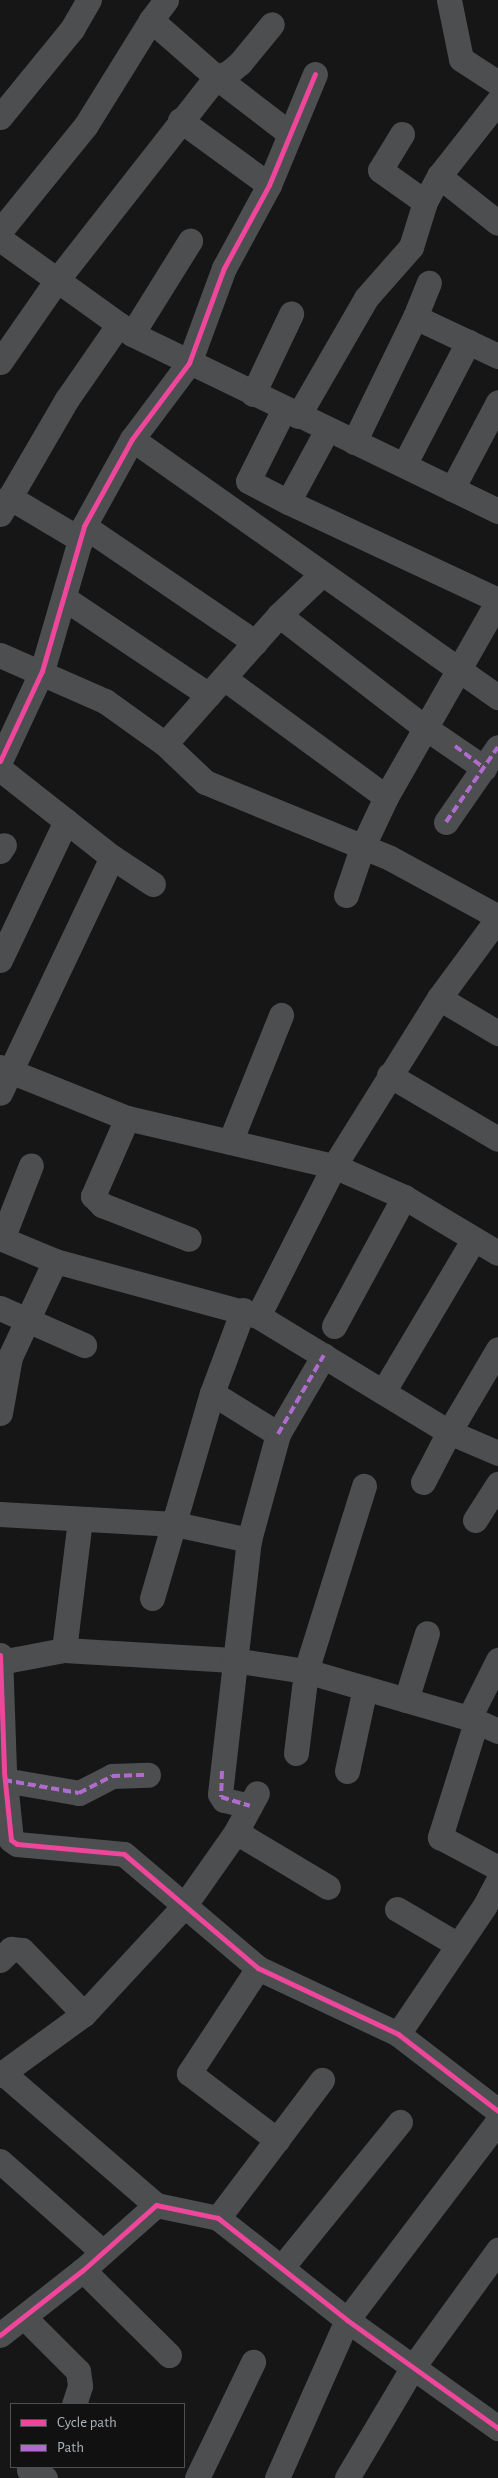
<!DOCTYPE html>
<html>
<head>
<meta charset="utf-8">
<style>
  body { margin:0 }
  #map { position:relative; width:498px; height:2478px; overflow:hidden; background:#161617; font-family:"Alegreya Sans",sans-serif }
  div>[style] { position:absolute }
  .minor>* { height:25px; margin:-12.5px; padding:0 12.5px; transform-origin:12.5px; border-radius:12.5px; background:#4c4e50 }
  .quiet>* { height:4px; margin-top:-2px; transform-origin:0; background:repeating-linear-gradient(90deg,#b06ccc 0 8px,transparent 0 12px) }
  .cycleway>* { height:5px; margin:-2.5px; padding:0 2.5px; transform-origin:2.5px; border-radius:2.5px; background:#ed469a }
  span { translate:-50% -50%; white-space:nowrap; text-align:center; line-height:1.15; -webkit-text-stroke:4px #111112; paint-order:stroke }
  .legend { position:absolute; left:10px; top:2403px; width:175px; height:65px; box-sizing:border-box; background:#111112; border:1px solid #4e5154; margin:0; padding:6px 9px; list-style:none; font-size:15px; color:#a9b2b6 }
  .legend li { display:flex; align-items:center; gap:10px; height:25px }
  .legend b { width:25px; border:1px solid #4e5154 }
</style>
</head>
<body>
<div id="map">
  <div class="minor">
    <i style="left:449px;top:0;width:60px;rotate:78.5deg"></i>
    <i style="left:461px;top:59px;width:44px;rotate:33deg"></i>
    <i style="left:151px;top:20px;width:86px;rotate:41.2deg"></i>
    <i style="left:216px;top:77px;width:13px;rotate:-18deg"></i>
    <i style="left:228px;top:73px;width:16px;rotate:-40deg"></i>
    <i style="left:240px;top:63px;width:50px;rotate:-50.6deg"></i>
    <i style="left:0;top:117px;width:114px;rotate:-50.7deg"></i>
    <i style="left:72px;top:29px;width:34px;rotate:-60deg"></i>
    <i style="left:180px;top:120px;width:110px;rotate:36.1deg"></i>
    <i style="left:402px;top:134px;width:42px;rotate:121.4deg"></i>
    <i style="left:380px;top:170px;width:55px;rotate:35.4deg"></i>
    <i style="left:439px;top:176px;width:75px;rotate:38.5deg"></i>
    <i style="left:0;top:231px;width:136px;rotate:-50.9deg"></i>
    <i style="left:86px;top:125px;width:123px;rotate:-58.2deg"></i>
    <i style="left:151px;top:20px;width:25px;rotate:-53deg"></i>
    <i style="left:0;top:239px;width:163px;rotate:35.7deg"></i>
    <i style="left:132px;top:334px;width:407px;rotate:25.8deg"></i>
    <i style="left:415px;top:317px;width:37px;rotate:-68deg"></i>
    <i style="left:132px;top:334px;width:110px;rotate:-58.1deg"></i>
    <i style="left:0;top:362px;width:100px;rotate:-55.2deg"></i>
    <i style="left:57px;top:280px;width:258px;rotate:-51.9deg"></i>
    <i style="left:216px;top:77px;width:92px;rotate:37.5deg"></i>
    <i style="left:253px;top:394px;width:89px;rotate:-64.6deg"></i>
    <i style="left:284px;top:409px;width:80px;rotate:116.6deg"></i>
    <i style="left:248px;top:481px;width:45px;rotate:27.7deg"></i>
    <i style="left:288px;top:502px;width:232px;rotate:25deg"></i>
    <i style="left:298px;top:416px;width:136px;rotate:-60deg"></i>
    <i style="left:366px;top:298px;width:68px;rotate:-48.6deg"></i>
    <i style="left:411px;top:247px;width:47px;rotate:-72.7deg"></i>
    <i style="left:425px;top:202px;width:30px;rotate:-62deg"></i>
    <i style="left:439px;top:176px;width:95px;rotate:-51.8deg"></i>
    <i style="left:132px;top:439px;width:448px;rotate:35.2deg"></i>
    <i style="left:354px;top:442px;width:139px;rotate:-64deg"></i>
    <i style="left:415px;top:317px;width:92px;rotate:25.2deg"></i>
    <i style="left:404px;top:465px;width:139px;rotate:-62.5deg"></i>
    <i style="left:452px;top:489px;width:98px;rotate:-62.1deg"></i>
    <i style="left:9px;top:497px;width:84px;rotate:30.8deg"></i>
    <i style="left:288px;top:502px;width:82px;rotate:-61.6deg"></i>
    <i style="left:0;top:514px;width:133px;rotate:-59.8deg"></i>
    <i style="left:67px;top:399px;width:91px;rotate:-55.3deg"></i>
    <i style="left:84px;top:526px;width:207px;rotate:34.2deg"></i>
    <i style="left:64px;top:598px;width:174px;rotate:33.8deg"></i>
    <i style="left:279px;top:615px;width:183px;rotate:37.7deg"></i>
    <i style="left:424px;top:727px;width:73px;rotate:34.3deg"></i>
    <i style="left:0;top:655px;width:115px;rotate:23.7deg"></i>
    <i style="left:105px;top:701px;width:74px;rotate:35.6deg"></i>
    <i style="left:165px;top:744px;width:55px;rotate:43.5deg"></i>
    <i style="left:205px;top:782px;width:200px;rotate:22.3deg"></i>
    <i style="left:390px;top:858px;width:123px;rotate:28.6deg"></i>
    <i style="left:224px;top:678px;width:201px;rotate:36.3deg"></i>
    <i style="left:165px;top:744px;width:172px;rotate:-48.5deg"></i>
    <i style="left:279px;top:615px;width:59px;rotate:-43.6deg"></i>
    <i style="left:0;top:761px;width:99px;rotate:-65deg"></i>
    <i style="left:42px;top:671px;width:151px;rotate:-73.8deg"></i>
    <i style="left:84px;top:526px;width:99px;rotate:-61.1deg"></i>
    <i style="left:132px;top:439px;width:95px;rotate:-53.1deg"></i>
    <i style="left:189px;top:363px;width:101px;rotate:-69.8deg"></i>
    <i style="left:224px;top:268px;width:94px;rotate:-61.5deg"></i>
    <i style="left:269px;top:185px;width:120px;rotate:-67.5deg"></i>
    <i style="left:0;top:769px;width:142px;rotate:38.2deg"></i>
    <i style="left:112px;top:857px;width:261px;rotate:115.4deg"></i>
    <i style="left:446px;top:822px;width:91px;rotate:-55.3deg"></i>
    <i style="left:0;top:851px;width:7px;rotate:-56deg"></i>
    <i style="left:112px;top:857px;width:49px;rotate:33.4deg"></i>
    <i style="left:346px;top:895px;width:50px;rotate:-71.2deg"></i>
    <i style="left:362px;top:848px;width:56px;rotate:-64.8deg"></i>
    <i style="left:386px;top:797px;width:226px;rotate:-60.3deg"></i>
    <i style="left:0;top:960px;width:154px;rotate:-64.6deg"></i>
    <i style="left:439px;top:998px;width:69px;rotate:30.7deg"></i>
    <i style="left:0;top:1067px;width:137px;rotate:21.9deg"></i>
    <i style="left:127px;top:1118px;width:212px;rotate:13.1deg"></i>
    <i style="left:334px;top:1166px;width:77px;rotate:23.9deg"></i>
    <i style="left:404px;top:1197px;width:109px;rotate:30.8deg"></i>
    <i style="left:389px;top:1075px;width:126px;rotate:30.4deg"></i>
    <i style="left:127px;top:1118px;width:85px;rotate:113.6deg"></i>
    <i style="left:93px;top:1196px;width:13px;rotate:45deg"></i>
    <i style="left:102px;top:1205px;width:93px;rotate:21.3deg"></i>
    <i style="left:230px;top:1142px;width:137px;rotate:-68.1deg"></i>
    <i style="left:0;top:1238px;width:60px;rotate:22.7deg"></i>
    <i style="left:55px;top:1261px;width:210px;rotate:15.2deg"></i>
    <i style="left:258px;top:1316px;width:223px;rotate:31.3deg"></i>
    <i style="left:449px;top:1432px;width:53px;rotate:23.2deg"></i>
    <i style="left:2px;top:1239px;width:79px;rotate:-68.6deg"></i>
    <i style="left:0;top:1308px;width:92px;rotate:23.8deg"></i>
    <i style="left:243px;top:1310px;width:89px;rotate:110.5deg"></i>
    <i style="left:212px;top:1393px;width:78px;rotate:31.8deg"></i>
    <i style="left:258px;top:1316px;width:168px;rotate:-63.1deg"></i>
    <i style="left:334px;top:1166px;width:198px;rotate:-58deg"></i>
    <i style="left:439px;top:998px;width:99px;rotate:-53.6deg"></i>
    <i style="left:334px;top:1326px;width:147px;rotate:-61.5deg"></i>
    <i style="left:383px;top:1392px;width:178px;rotate:-59.3deg"></i>
    <i style="left:0;top:1413px;width:57px;rotate:-79.9deg"></i>
    <i style="left:10px;top:1357px;width:106px;rotate:-64.9deg"></i>
    <i style="left:423px;top:1482px;width:56px;rotate:-62.5deg"></i>
    <i style="left:449px;top:1432px;width:96px;rotate:-59.4deg"></i>
    <i style="left:0;top:1514px;width:175px;rotate:3.3deg"></i>
    <i style="left:175px;top:1524px;width:76px;rotate:12.2deg"></i>
    <i style="left:475px;top:1520px;width:43px;rotate:-57.4deg"></i>
    <i style="left:152px;top:1598px;width:214px;rotate:-73.7deg"></i>
    <i style="left:64px;top:1650px;width:132px;rotate:-83deg"></i>
    <i style="left:0;top:1655px;width:117px;rotate:88deg"></i>
    <i style="left:4px;top:1772px;width:68px;rotate:84.1deg"></i>
    <i style="left:11px;top:1840px;width:7px;rotate:34deg"></i>
    <i style="left:17px;top:1844px;width:107px;rotate:5.3deg"></i>
    <i style="left:124px;top:1854px;width:176px;rotate:40.4deg"></i>
    <i style="left:258px;top:1968px;width:155px;rotate:25.2deg"></i>
    <i style="left:398px;top:2034px;width:126px;rotate:37.6deg"></i>
    <i style="left:0;top:1662px;width:65px;rotate:-10.6deg"></i>
    <i style="left:64px;top:1650px;width:169px;rotate:3.4deg"></i>
    <i style="left:233px;top:1660px;width:74px;rotate:8.6deg"></i>
    <i style="left:306px;top:1671px;width:170px;rotate:16.1deg"></i>
    <i style="left:469px;top:1718px;width:32px;rotate:24deg"></i>
    <i style="left:406px;top:1700px;width:70px;rotate:-72.6deg"></i>
    <i style="left:469px;top:1718px;width:65px;rotate:-63.4deg"></i>
    <i style="left:476px;top:1722px;width:121px;rotate:107.4deg"></i>
    <i style="left:440px;top:1837px;width:66px;rotate:28.1deg"></i>
    <i style="left:296px;top:1753px;width:83px;rotate:-83deg"></i>
    <i style="left:306px;top:1671px;width:194px;rotate:-72.6deg"></i>
    <i style="left:347px;top:1771px;width:85px;rotate:-77.8deg"></i>
    <i style="left:4px;top:1780px;width:76px;rotate:9.8deg"></i>
    <i style="left:79px;top:1793px;width:37px;rotate:-27deg"></i>
    <i style="left:112px;top:1776px;width:36px;rotate:-2deg"></i>
    <i style="left:250px;top:1806px;width:27px;rotate:-167deg"></i>
    <i style="left:224px;top:1800px;width:7px;rotate:-124deg"></i>
    <i style="left:220px;top:1794px;width:256px;rotate:-83.5deg"></i>
    <i style="left:249px;top:1540px;width:110px;rotate:-74.7deg"></i>
    <i style="left:278px;top:1434px;width:91px;rotate:-59.8deg"></i>
    <i style="left:236px;top:1832px;width:107px;rotate:30.9deg"></i>
    <i style="left:397px;top:1909px;width:71px;rotate:30.5deg"></i>
    <i style="left:0;top:1960px;width:16px;rotate:-45deg"></i>
    <i style="left:11px;top:1949px;width:11px;rotate:5deg"></i>
    <i style="left:22px;top:1950px;width:89px;rotate:45.9deg"></i>
    <i style="left:258px;top:1968px;width:126px;rotate:123.3deg"></i>
    <i style="left:189px;top:2073px;width:111px;rotate:37.3deg"></i>
    <i style="left:398px;top:2034px;width:153px;rotate:-55.9deg"></i>
    <i style="left:484px;top:1907px;width:30px;rotate:-62deg"></i>
    <i style="left:3px;top:2073px;width:202px;rotate:40.8deg"></i>
    <i style="left:0;top:2075px;width:104px;rotate:-36deg"></i>
    <i style="left:84px;top:2014px;width:147px;rotate:-47.2deg"></i>
    <i style="left:184px;top:1906px;width:90px;rotate:-54.9deg"></i>
    <i style="left:236px;top:1832px;width:44px;rotate:-61.7deg"></i>
    <i style="left:0;top:2161px;width:137px;rotate:41.5deg"></i>
    <i style="left:218px;top:2218px;width:173px;rotate:-53deg"></i>
    <i style="left:282px;top:2267px;width:187px;rotate:-50.9deg"></i>
    <i style="left:83px;top:2270px;width:121px;rotate:44.7deg"></i>
    <i style="left:24px;top:2317px;width:76px;rotate:45deg"></i>
    <i style="left:78px;top:2371px;width:15px;rotate:82deg"></i>
    <i style="left:80px;top:2386px;width:19px;rotate:108deg"></i>
    <i style="left:0;top:2335px;width:105px;rotate:-38.1deg"></i>
    <i style="left:83px;top:2270px;width:98px;rotate:-41.7deg"></i>
    <i style="left:156px;top:2205px;width:63px;rotate:11.8deg"></i>
    <i style="left:218px;top:2218px;width:164px;rotate:38.3deg"></i>
    <i style="left:347px;top:2320px;width:186px;rotate:35.6deg"></i>
    <i style="left:29px;top:2470px;width:18px;rotate:27deg"></i>
    <i style="left:197px;top:2478px;width:129px;rotate:-64.2deg"></i>
    <i style="left:277px;top:2478px;width:173px;rotate:-66.1deg"></i>
    <i style="left:347px;top:2320px;width:250px;rotate:-52.8deg"></i>
    <i style="left:347px;top:2478px;width:129px;rotate:-59.3deg"></i>
    <i style="left:413px;top:2367px;width:145px;rotate:-54deg"></i>
  </div>
  <div class="quiet">
    <i style="left:455px;top:746px;width:36px;rotate:37deg"></i>
    <i style="left:446px;top:822px;width:91px;rotate:-55.3deg"></i>
    <i style="left:278px;top:1434px;width:91px;rotate:-59.8deg"></i>
    <i style="left:222px;top:1771px;width:26px;rotate:92deg"></i>
    <i style="left:221px;top:1797px;width:30px;rotate:17deg"></i>
    <i style="left:4px;top:1780px;width:76px;rotate:9.8deg"></i>
    <i style="left:79px;top:1793px;width:37px;rotate:-27deg"></i>
    <i style="left:112px;top:1776px;width:36px;rotate:-2deg"></i>
  </div>
  <div class="cycleway">
    <i style="left:0;top:761px;width:99px;rotate:-65deg"></i>
    <i style="left:42px;top:671px;width:151px;rotate:-73.8deg"></i>
    <i style="left:84px;top:526px;width:99px;rotate:-61.1deg"></i>
    <i style="left:132px;top:439px;width:95px;rotate:-53.1deg"></i>
    <i style="left:189px;top:363px;width:101px;rotate:-69.8deg"></i>
    <i style="left:224px;top:268px;width:94px;rotate:-61.5deg"></i>
    <i style="left:269px;top:185px;width:120px;rotate:-67.5deg"></i>
    <i style="left:0;top:1655px;width:117px;rotate:88deg"></i>
    <i style="left:4px;top:1772px;width:68px;rotate:84.1deg"></i>
    <i style="left:11px;top:1840px;width:7px;rotate:34deg"></i>
    <i style="left:17px;top:1844px;width:107px;rotate:5.3deg"></i>
    <i style="left:124px;top:1854px;width:176px;rotate:40.4deg"></i>
    <i style="left:258px;top:1968px;width:155px;rotate:25.2deg"></i>
    <i style="left:398px;top:2034px;width:126px;rotate:37.6deg"></i>
    <i style="left:0;top:2335px;width:105px;rotate:-38.1deg"></i>
    <i style="left:83px;top:2270px;width:98px;rotate:-41.7deg"></i>
    <i style="left:156px;top:2205px;width:63px;rotate:11.8deg"></i>
    <i style="left:218px;top:2218px;width:164px;rotate:38.3deg"></i>
    <i style="left:347px;top:2320px;width:186px;rotate:35.6deg"></i>
  </div>
  <ul class="legend">
  <li><b style="height:6px;background:#ed469a"></b>Cycle path</li>
  <li><b style="height:6px;background:#b06ccc"></b>Path</li>
  </ul>
</div>
</body>
</html>
